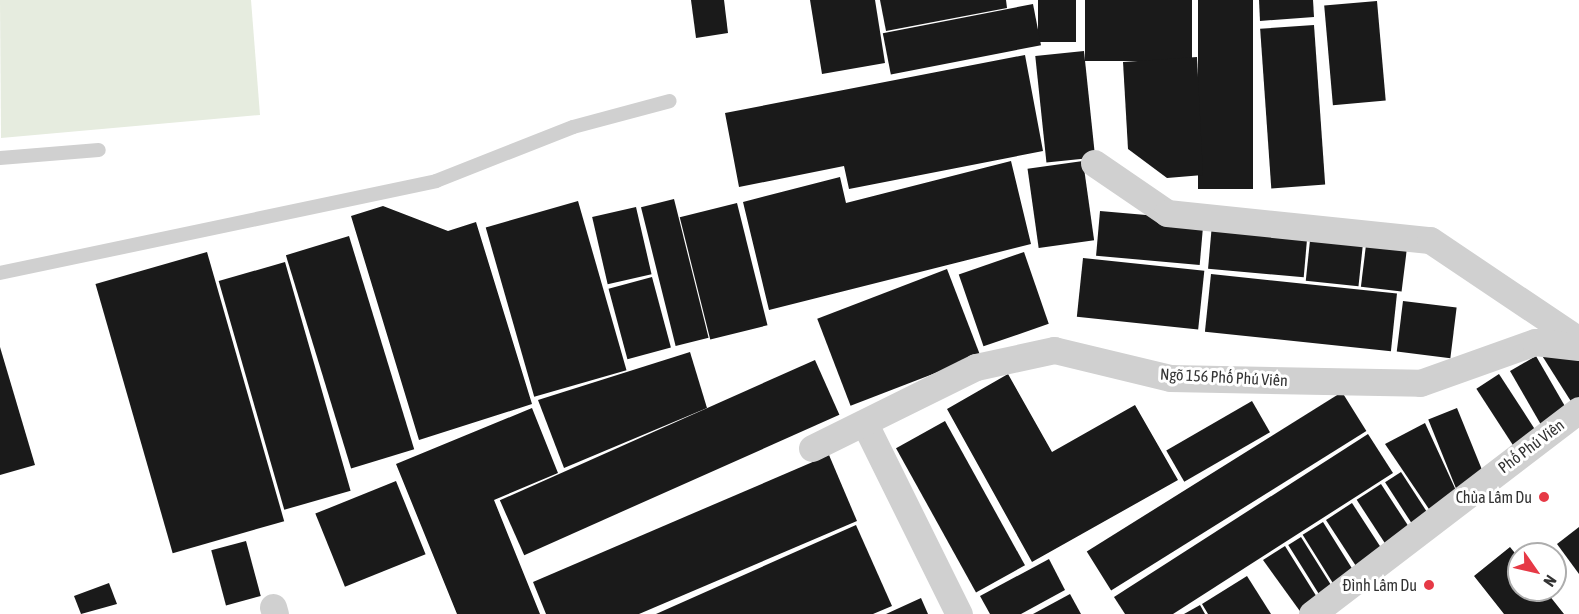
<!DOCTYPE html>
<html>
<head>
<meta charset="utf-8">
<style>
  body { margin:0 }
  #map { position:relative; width:1579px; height:614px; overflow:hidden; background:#fff; font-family:"Asap Condensed",sans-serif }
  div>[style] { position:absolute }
  .green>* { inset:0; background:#e6ecdf }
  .building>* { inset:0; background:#1a1a1a; transform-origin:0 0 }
  .lane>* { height:14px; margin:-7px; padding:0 7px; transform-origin:7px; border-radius:7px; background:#d0d0d0 }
  .street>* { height:27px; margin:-13.5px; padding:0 13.5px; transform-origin:13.5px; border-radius:13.5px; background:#d0d0d0 }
  .dots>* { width:16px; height:16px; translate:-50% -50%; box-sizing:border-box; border:3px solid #fff; border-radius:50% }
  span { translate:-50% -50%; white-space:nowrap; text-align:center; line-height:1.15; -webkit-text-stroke:6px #fff; paint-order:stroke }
  .street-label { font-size:16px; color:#333 }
  .poi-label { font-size:16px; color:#333 }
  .right { translate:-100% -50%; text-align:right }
  .north { position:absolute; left:1507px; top:542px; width:60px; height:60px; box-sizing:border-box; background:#fff; border:2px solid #adadad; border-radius:50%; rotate:124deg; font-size:16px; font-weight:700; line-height:24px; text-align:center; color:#333 }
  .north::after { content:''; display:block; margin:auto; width:21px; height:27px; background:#e63946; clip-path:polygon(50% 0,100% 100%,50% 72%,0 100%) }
</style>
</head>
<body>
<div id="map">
  <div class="green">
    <i style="clip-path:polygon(0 0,251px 0,260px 115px,1px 138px)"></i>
  </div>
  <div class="building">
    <i style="clip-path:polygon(691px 0,724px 0,728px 33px,696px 38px)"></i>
    <i style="clip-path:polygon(810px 0,875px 0,885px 63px,822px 74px)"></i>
    <i style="clip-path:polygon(880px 0,1006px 0,1007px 8px,886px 31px)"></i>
    <i style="left:1038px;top:0;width:38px;height:42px"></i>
    <i style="left:1085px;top:0;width:107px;height:61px"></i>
    <i style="left:1198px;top:0;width:55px;height:189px"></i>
    <i style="clip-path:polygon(1259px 0,1313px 0,1314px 17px,1260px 21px)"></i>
    <i style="left:1377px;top:1px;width:100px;height:53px;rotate:85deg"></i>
    <i style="left:1033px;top:4px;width:42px;height:153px;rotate:79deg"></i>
    <i style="left:1314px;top:25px;width:160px;height:54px;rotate:86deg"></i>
    <i style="left:1084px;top:51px;width:107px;height:49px;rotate:84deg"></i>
    <i style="clip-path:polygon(1025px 55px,1043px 151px,849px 189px,844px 166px,739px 187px,725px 113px)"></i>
    <i style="clip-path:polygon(1197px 57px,1203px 175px,1167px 178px,1128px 149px,1123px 62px)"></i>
    <i style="clip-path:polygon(1011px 161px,1031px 244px,769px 310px,743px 202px,840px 177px,846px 203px)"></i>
    <i style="left:1083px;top:161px;width:80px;height:56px;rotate:82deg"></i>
    <i style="left:674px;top:199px;width:143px;height:34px;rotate:76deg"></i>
    <i style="left:578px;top:201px;width:176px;height:96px;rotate:74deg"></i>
    <i style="left:737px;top:203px;width:126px;height:59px;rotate:76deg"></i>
    <i style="clip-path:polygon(383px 206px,448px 231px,476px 222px,532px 404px,419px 440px,351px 216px)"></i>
    <i style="left:636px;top:207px;width:69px;height:45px;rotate:77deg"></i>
    <i style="left:1100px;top:211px;width:104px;height:45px;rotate:5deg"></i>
    <i style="left:1212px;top:224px;width:96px;height:45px;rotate:5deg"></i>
    <i style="left:1311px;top:231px;width:53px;height:50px;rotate:6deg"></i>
    <i style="left:349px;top:236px;width:223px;height:66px;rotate:73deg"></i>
    <i style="left:1367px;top:237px;width:41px;height:50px;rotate:7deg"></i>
    <i style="left:207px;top:252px;width:280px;height:116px;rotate:74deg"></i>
    <i style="left:1024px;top:252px;width:76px;height:69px;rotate:71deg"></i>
    <i style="left:1083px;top:258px;width:122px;height:59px;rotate:6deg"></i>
    <i style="left:285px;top:262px;width:238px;height:69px;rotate:74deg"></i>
    <i style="left:947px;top:269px;width:93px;height:139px;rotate:69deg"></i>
    <i style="left:1211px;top:274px;width:187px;height:58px;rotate:6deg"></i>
    <i style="left:652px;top:277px;width:73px;height:45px;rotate:75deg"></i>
    <i style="left:1403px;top:301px;width:54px;height:51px;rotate:7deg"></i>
    <i style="clip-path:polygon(0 347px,35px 465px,0 475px)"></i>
    <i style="clip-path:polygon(690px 352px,707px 408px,564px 468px,538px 400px)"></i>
    <i style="clip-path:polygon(1541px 354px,1579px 355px,1579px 399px,1572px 403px)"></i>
    <i style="left:1536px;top:356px;width:64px;height:30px;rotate:60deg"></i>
    <i style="left:815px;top:360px;width:60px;height:345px;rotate:66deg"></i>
    <i style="clip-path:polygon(1008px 374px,1052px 452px,1135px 405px,1178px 480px,1032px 562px,947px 409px)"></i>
    <i style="left:1499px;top:374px;width:67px;height:27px;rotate:57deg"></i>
    <i style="left:1342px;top:392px;width:46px;height:301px;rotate:58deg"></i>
    <i style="left:1252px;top:401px;width:36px;height:99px;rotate:60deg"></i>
    <i style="clip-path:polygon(532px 408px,558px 473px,494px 500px,540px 614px,457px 614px,396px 464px)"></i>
    <i style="left:1457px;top:408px;width:74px;height:31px;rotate:68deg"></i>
    <i style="left:945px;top:421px;width:165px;height:56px;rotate:61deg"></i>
    <i style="clip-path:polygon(1425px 423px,1459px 497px,1433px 515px,1385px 444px)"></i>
    <i style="clip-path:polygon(1368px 434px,1393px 473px,1173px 614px,1125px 614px,1114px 597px)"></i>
    <i style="clip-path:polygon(829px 455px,857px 521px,639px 614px,546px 614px,533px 582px)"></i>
    <i style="left:1401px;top:472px;width:56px;height:19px;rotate:57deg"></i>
    <i style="left:396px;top:481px;width:79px;height:87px;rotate:68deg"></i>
    <i style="left:1381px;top:484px;width:60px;height:29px;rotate:57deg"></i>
    <i style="left:1352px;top:503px;width:61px;height:31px;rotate:57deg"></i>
    <i style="left:1323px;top:522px;width:62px;height:24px;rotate:58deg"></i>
    <i style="clip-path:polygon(856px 525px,892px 606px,873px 614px,656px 614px)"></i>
    <i style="clip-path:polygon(1579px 527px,1579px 574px,1557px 544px)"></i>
    <i style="left:1301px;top:537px;width:64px;height:15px;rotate:58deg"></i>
    <i style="left:246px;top:541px;width:57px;height:36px;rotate:75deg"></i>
    <i style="clip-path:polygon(1285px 546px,1320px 602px,1302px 614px,1263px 560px)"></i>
    <i style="clip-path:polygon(1510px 547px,1519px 558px,1519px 590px,1545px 590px,1564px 614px,1504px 614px,1474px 576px)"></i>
    <i style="clip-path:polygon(1049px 559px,1065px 590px,1021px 614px,990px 614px,980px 596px)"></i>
    <i style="clip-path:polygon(1247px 576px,1271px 614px,1208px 614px,1202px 604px)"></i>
    <i style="clip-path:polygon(109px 583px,117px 604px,81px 614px,74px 596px)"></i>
    <i style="clip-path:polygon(1070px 594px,1081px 614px,1033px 614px)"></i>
    <i style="clip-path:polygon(921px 598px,928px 614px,886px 614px)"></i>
    <i style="clip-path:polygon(1200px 605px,1205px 614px,1184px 614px)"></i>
  </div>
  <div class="lane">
    <i style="left:0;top:158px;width:99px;rotate:-4.6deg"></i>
    <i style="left:0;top:273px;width:446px;rotate:-11.9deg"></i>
    <i style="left:436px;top:181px;width:147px;rotate:-21.5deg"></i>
    <i style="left:573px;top:127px;width:100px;rotate:-15deg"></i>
  </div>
  <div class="street">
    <i style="left:1094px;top:163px;width:88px;rotate:34.4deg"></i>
    <i style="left:1167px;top:213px;width:264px;rotate:5.9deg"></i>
    <i style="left:1430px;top:240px;width:179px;rotate:33.9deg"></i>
    <i style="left:865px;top:424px;width:212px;rotate:63.7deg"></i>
    <i style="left:812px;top:448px;width:183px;rotate:-26.3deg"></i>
    <i style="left:976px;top:367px;width:80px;rotate:-12.3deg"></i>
    <i style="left:1054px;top:350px;width:119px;rotate:13.6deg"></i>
    <i style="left:1170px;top:378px;width:250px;rotate:1.1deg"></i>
    <i style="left:1420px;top:383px;width:122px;rotate:-19.6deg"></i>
    <i style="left:1535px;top:342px;width:44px;rotate:6.5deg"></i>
    <i style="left:273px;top:607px;width:7px;rotate:74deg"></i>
    <i style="left:1312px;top:614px;width:336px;rotate:-37.4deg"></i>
  </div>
  <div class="dots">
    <i style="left:1544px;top:497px;background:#e63946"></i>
    <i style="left:1429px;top:585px;background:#e63946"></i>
  </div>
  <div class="street-label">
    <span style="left:1224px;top:377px;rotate:3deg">Ngõ 156 Phố Phú Viên</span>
    <span style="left:1531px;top:446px;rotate:-37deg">Phố Phú Viên</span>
  </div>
  <div class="poi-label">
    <span class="right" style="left:1532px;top:497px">Chùa Lâm Du</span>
    <span class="right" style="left:1417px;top:585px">Đình Lâm Du</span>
  </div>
  <div class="north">N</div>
</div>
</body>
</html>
